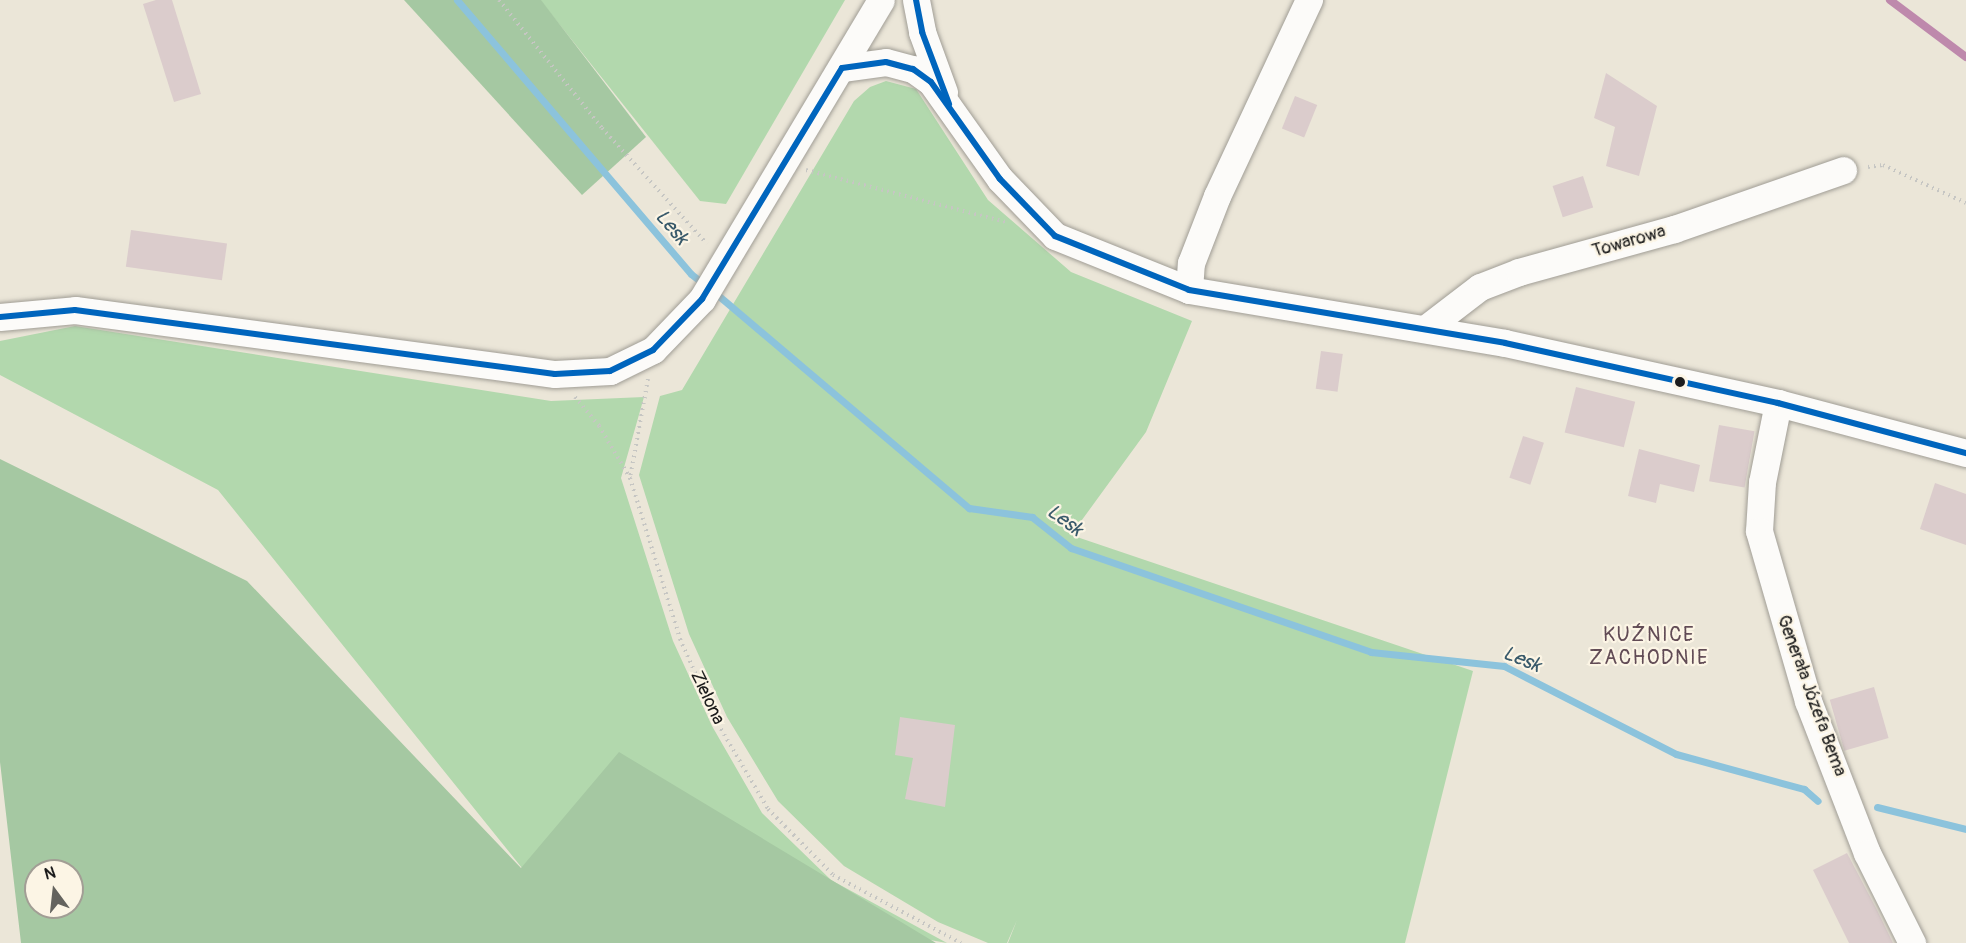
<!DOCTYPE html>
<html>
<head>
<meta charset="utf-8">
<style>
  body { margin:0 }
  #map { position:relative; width:1966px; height:943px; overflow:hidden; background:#ebe6d8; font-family:Pangolin,sans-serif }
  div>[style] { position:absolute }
  .green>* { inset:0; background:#b2d8ad }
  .forest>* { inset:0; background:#a5c8a2 }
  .stream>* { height:7px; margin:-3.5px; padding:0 3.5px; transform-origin:3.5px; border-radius:3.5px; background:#8cc3dc }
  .building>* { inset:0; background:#dbcccc; transform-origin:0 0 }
  .path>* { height:4px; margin-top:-2px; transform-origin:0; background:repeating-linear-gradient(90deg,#c6c6c3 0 1.5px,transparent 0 6px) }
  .roads { filter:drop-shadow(0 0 2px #a09d95) drop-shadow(0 0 2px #a09d95) }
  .minor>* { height:27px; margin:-13.5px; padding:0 13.5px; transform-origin:13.5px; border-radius:13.5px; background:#fcfbf9 }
  .bus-1>* { height:6px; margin:-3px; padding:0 3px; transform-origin:3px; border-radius:3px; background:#0065bd }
  .rail-1>* { height:8px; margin:-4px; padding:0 4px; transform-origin:4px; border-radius:4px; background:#be89ac }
  .dots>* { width:16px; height:16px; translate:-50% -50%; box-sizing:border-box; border:3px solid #fcf5e5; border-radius:50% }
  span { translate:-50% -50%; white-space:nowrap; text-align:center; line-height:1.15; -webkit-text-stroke:4.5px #fcf5e5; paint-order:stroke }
  .street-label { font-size:18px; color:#1c1c1c }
  .water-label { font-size:20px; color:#38596a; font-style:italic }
  .neighbourhood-label { font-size:20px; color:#614b55; letter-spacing:1.5px }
  .north { position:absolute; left:24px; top:859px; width:60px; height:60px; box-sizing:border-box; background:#fcf5e5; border:2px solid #a29e95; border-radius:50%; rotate:345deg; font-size:16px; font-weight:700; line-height:24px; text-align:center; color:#1c1c1c }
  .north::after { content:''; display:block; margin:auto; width:21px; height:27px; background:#64635e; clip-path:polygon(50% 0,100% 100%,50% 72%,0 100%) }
</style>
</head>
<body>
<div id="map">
  <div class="green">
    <i style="clip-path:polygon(540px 0,845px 0,726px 204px,700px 201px)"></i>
    <i style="clip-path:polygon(886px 81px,916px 89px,988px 200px,1071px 272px,1192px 321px,1146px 432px,1071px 535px,1473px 671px,1405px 943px,1008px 943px,1017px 920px,1007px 943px,988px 943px,938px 922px,844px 866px,778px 801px,727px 717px,689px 634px,639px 475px,660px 396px,682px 390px,854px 101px,870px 87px)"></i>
    <i style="clip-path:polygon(75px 326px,551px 401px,644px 397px,621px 478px,673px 641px,712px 726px,762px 813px,831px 880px,947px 943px,522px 868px,218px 490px,0 375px,0 341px)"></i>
  </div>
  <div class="forest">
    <i style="clip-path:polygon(404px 0,541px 0,646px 137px,582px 195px)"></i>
    <i style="clip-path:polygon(evenodd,0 459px,247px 581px,521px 868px,619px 752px,936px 943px,21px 943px,0 762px,0 459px,36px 871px,72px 871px,72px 907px,36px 907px,36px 871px)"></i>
  </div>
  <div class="stream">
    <i style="left:457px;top:0;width:360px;rotate:49.5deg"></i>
    <i style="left:691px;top:274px;width:16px;rotate:38deg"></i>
    <i style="left:713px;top:291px;width:336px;rotate:40.3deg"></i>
    <i style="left:969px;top:508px;width:64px;rotate:8.1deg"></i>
    <i style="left:1032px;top:517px;width:50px;rotate:38.5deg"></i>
    <i style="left:1071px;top:548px;width:318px;rotate:19.1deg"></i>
    <i style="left:1371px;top:652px;width:134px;rotate:6deg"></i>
    <i style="left:1504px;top:666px;width:193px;rotate:27.1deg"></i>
    <i style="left:1676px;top:754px;width:133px;rotate:15.3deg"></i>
    <i style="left:1804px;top:789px;width:18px;rotate:41deg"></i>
    <i style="left:1877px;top:807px;width:92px;rotate:13.9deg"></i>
  </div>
  <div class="building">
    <i style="clip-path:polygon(156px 0,172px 0,201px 94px,174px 102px,143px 4px)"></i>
    <i style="clip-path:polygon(1606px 73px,1657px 106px,1639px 176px,1606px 166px,1615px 127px,1594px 118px)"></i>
    <i style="left:1295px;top:96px;width:24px;height:35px;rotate:22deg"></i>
    <i style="left:1583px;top:176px;width:33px;height:32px;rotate:72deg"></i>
    <i style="left:131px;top:230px;width:97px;height:37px;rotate:8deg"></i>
    <i style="left:1321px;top:351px;width:22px;height:38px;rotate:8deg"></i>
    <i style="left:1576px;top:387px;width:61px;height:47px;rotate:14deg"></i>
    <i style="left:1719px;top:425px;width:36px;height:57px;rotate:10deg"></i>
    <i style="left:1523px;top:436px;width:22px;height:44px;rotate:18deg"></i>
    <i style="clip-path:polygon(1639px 449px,1700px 465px,1694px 492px,1660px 484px,1656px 503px,1628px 496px)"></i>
    <i style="clip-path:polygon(1935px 483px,1966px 494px,1966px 545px,1920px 529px)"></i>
    <i style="left:1874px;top:687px;width:53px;height:46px;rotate:74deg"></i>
    <i style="clip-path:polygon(900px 717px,955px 725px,945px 807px,905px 799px,913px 758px,895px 755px)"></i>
    <i style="clip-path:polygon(1847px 853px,1877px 910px,1893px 943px,1849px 943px,1813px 870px)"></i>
  </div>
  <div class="path">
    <i style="left:499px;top:0;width:164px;rotate:51.2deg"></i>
    <i style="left:602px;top:128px;width:156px;rotate:47.8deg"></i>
    <i style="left:1868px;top:167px;width:15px;rotate:-8deg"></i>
    <i style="left:1883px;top:165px;width:91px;rotate:24.6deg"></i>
    <i style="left:806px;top:170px;width:206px;rotate:14.6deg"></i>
    <i style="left:648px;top:379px;width:101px;rotate:100.3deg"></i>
    <i style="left:630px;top:478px;width:169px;rotate:72.7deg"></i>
    <i style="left:680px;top:639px;width:93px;rotate:65.9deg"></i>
    <i style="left:718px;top:724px;width:99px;rotate:59.5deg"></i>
    <i style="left:768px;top:809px;width:93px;rotate:45.4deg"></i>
    <i style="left:833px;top:875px;width:145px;rotate:28deg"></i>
    <i style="left:575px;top:397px;width:38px;rotate:50deg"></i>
    <i style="left:599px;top:426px;width:61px;rotate:59.2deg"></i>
  </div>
  <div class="roads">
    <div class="minor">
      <i style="left:916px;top:0;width:33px;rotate:79deg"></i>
      <i style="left:922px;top:32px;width:64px;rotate:69.9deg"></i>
      <i style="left:842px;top:68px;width:44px;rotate:-7.8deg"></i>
      <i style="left:886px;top:62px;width:28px;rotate:15deg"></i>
      <i style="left:913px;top:69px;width:22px;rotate:36deg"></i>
      <i style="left:931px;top:82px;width:119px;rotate:54.6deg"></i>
      <i style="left:1000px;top:179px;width:79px;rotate:46deg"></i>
      <i style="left:1055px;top:236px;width:144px;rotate:21.9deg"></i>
      <i style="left:1189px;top:290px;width:320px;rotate:9.5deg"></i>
      <i style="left:1505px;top:343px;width:280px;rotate:12.4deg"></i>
      <i style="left:1778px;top:403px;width:195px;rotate:14.9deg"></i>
      <i style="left:1189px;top:290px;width:27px;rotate:-86deg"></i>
      <i style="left:1191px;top:263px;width:72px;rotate:-68.8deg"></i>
      <i style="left:1217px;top:196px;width:217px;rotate:-64.9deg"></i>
      <i style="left:0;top:317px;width:75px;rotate:-5.3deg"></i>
      <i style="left:75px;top:310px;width:484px;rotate:7.6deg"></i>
      <i style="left:555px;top:374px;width:55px;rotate:-3.1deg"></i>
      <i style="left:610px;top:371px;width:48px;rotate:-26deg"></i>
      <i style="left:653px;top:350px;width:71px;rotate:-46.1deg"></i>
      <i style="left:702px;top:299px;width:348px;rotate:-59.1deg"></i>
      <i style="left:1425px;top:329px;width:69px;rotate:-37.4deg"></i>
      <i style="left:1480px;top:287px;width:42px;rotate:-21deg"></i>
      <i style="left:1519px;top:272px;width:161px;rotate:-15.5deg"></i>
      <i style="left:1674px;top:229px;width:179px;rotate:-19.2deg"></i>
      <i style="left:1778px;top:403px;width:81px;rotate:101.4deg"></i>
      <i style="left:1762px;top:482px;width:49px;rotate:93.5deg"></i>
      <i style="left:1759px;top:531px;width:177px;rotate:73.9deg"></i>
      <i style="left:1808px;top:701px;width:163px;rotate:68.8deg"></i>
      <i style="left:1867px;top:853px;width:101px;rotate:63.4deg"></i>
    </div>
  </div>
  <div class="bus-1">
    <i style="left:916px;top:0;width:33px;rotate:79deg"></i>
    <i style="left:922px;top:32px;width:77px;rotate:69.4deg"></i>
    <i style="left:842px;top:68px;width:44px;rotate:-7.8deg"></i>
    <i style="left:886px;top:62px;width:28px;rotate:15deg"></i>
    <i style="left:913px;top:69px;width:22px;rotate:36deg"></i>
    <i style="left:931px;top:82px;width:119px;rotate:54.6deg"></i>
    <i style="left:1000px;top:179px;width:79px;rotate:46deg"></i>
    <i style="left:1055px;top:236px;width:144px;rotate:21.9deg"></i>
    <i style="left:1189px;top:290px;width:320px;rotate:9.5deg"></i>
    <i style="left:1505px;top:343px;width:280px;rotate:12.4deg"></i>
    <i style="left:1778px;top:403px;width:195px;rotate:14.9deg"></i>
    <i style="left:0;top:317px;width:75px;rotate:-5.3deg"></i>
    <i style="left:75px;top:310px;width:484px;rotate:7.6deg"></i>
    <i style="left:555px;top:374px;width:55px;rotate:-3.1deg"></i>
    <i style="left:610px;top:371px;width:48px;rotate:-26deg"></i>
    <i style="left:653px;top:350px;width:71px;rotate:-46.1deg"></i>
    <i style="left:702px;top:299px;width:270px;rotate:-58.8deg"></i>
  </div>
  <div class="rail-1">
    <i style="left:1890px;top:0;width:95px;rotate:36.9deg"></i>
  </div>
  <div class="dots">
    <i style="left:1680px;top:382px;background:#1c1c1c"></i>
  </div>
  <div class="street-label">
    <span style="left:1629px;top:242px;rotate:-16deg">Towarowa</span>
    <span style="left:1811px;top:696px;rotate:70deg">Generała Józefa Bema</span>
    <span style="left:707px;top:698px;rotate:65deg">Zielona</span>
  </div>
  <div class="water-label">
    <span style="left:672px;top:227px;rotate:49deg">Lesk</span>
    <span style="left:1065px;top:520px;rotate:36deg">Lesk</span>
    <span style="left:1522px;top:659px;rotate:22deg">Lesk</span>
  </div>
  <div class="neighbourhood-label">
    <span style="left:1649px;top:646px">KUŹNICE<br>ZACHODNIE</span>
  </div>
  <div class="north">N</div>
</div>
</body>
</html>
